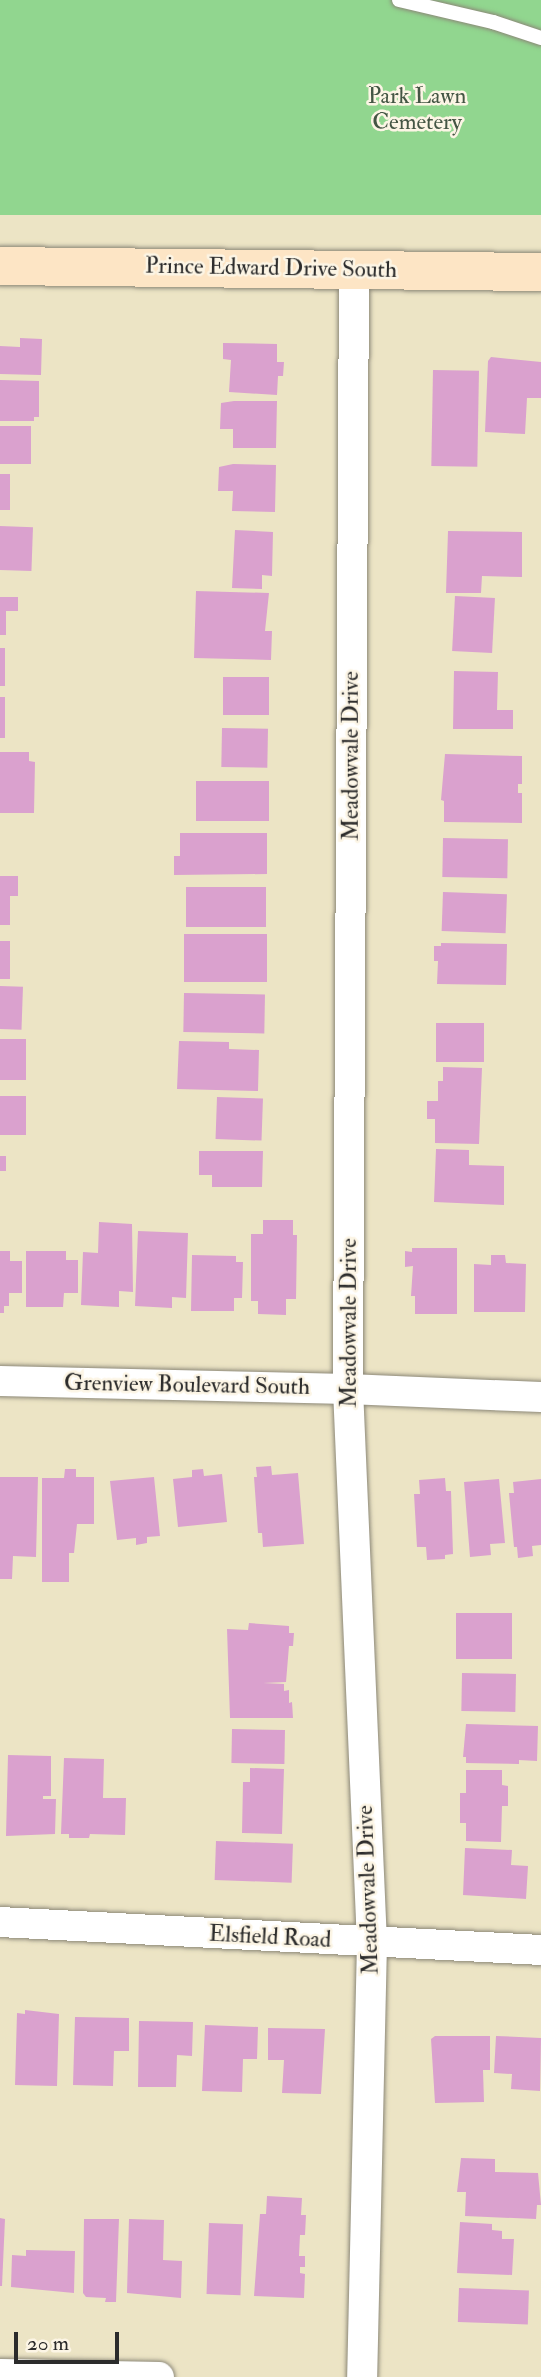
<!DOCTYPE html>
<html>
<head>
<meta charset="utf-8">
<style>
  body { margin:0 }
  #map { position:relative; width:541px; height:2377px; overflow:hidden; background:#ece4c5; font-family:"IM FELL Double Pica",serif }
  div>[style] { position:absolute }
  .green>* { inset:0; background:#91d68f; transform-origin:0 0 }
  .building>* { inset:0; background:#daa1ce; transform-origin:0 0 }
  .roads { filter:drop-shadow(0 0 2px #8c8878) drop-shadow(0 0 2px #8c8878) }
  .lane>* { height:14px; margin:-7px; padding:0 7px; transform-origin:7px; border-radius:7px; background:#fff }
  .street>* { height:30px; margin:-15px; padding:0 15px; transform-origin:15px; border-radius:15px; background:#fff }
  .secondary>* { height:38px; margin:-19px; padding:0 19px; transform-origin:19px; border-radius:19px; background:#fde5c5 }
  span { translate:-50% -50%; white-space:nowrap; text-align:center; line-height:1.15; -webkit-text-stroke:5px #fcf5e5; paint-order:stroke }
  .park-label { font-size:23px; color:#445644 }
  .street-label { font-size:23px; color:#2b2b2b }
  .scale { position:absolute; left:14px; top:2332px; width:105px; height:32px; box-sizing:border-box; border:4px solid #2b2b2b; border-top:0; padding-left:9px; font-size:21px; line-height:24px; white-space:nowrap; color:#2b2b2b; -webkit-text-stroke:5px #fcf5e5; paint-order:stroke }
</style>
</head>
<body>
<div id="map">
  <div class="green">
    <i style="left:0;top:0;width:541px;height:215px"></i>
  </div>
  <div class="building">
    <i style="clip-path:polygon(20px 338px,42px 339px,41px 375px,0 374px,0 346px,20px 347px)"></i>
    <i style="clip-path:polygon(223px 343px,277px 344px,277px 362px,284px 362px,283px 376px,278px 376px,277px 395px,229px 392px,231px 360px,223px 359px)"></i>
    <i style="clip-path:polygon(491px 357px,541px 362px,541px 398px,527px 398px,525px 434px,485px 432px,488px 361px)"></i>
    <i style="left:433px;top:370px;width:46px;height:96px;rotate:1deg"></i>
    <i style="clip-path:polygon(0 380px,39px 381px,39px 417px,34px 417px,34px 421px,0 421px)"></i>
    <i style="clip-path:polygon(234px 401px,277px 401px,276px 448px,233px 448px,233px 429px,220px 429px,221px 403px)"></i>
    <i style="left:0;top:426px;width:31px;height:38px"></i>
    <i style="clip-path:polygon(233px 464px,276px 465px,275px 512px,232px 511px,233px 491px,218px 491px,219px 467px)"></i>
    <i style="left:0;top:474px;width:10px;height:36px"></i>
    <i style="left:0;top:526px;width:33px;height:44px;rotate:2deg"></i>
    <i style="clip-path:polygon(235px 530px,273px 532px,272px 576px,262px 575px,262px 589px,232px 588px)"></i>
    <i style="clip-path:polygon(448px 531px,522px 532px,522px 577px,482px 576px,481px 593px,446px 593px)"></i>
    <i style="clip-path:polygon(196px 591px,269px 593px,265px 631px,272px 631px,271px 660px,194px 658px)"></i>
    <i style="left:455px;top:596px;width:40px;height:55px;rotate:3deg"></i>
    <i style="clip-path:polygon(0 597px,18px 597px,18px 611px,6px 611px,6px 635px,0 635px)"></i>
    <i style="left:0;top:648px;width:5px;height:38px"></i>
    <i style="clip-path:polygon(454px 671px,498px 672px,497px 710px,513px 710px,513px 729px,453px 729px)"></i>
    <i style="left:223px;top:677px;width:46px;height:38px"></i>
    <i style="left:0;top:697px;width:5px;height:41px"></i>
    <i style="left:222px;top:728px;width:46px;height:39px;rotate:1deg"></i>
    <i style="clip-path:polygon(0 752px,29px 752px,29px 761px,35px 762px,34px 813px,0 813px)"></i>
    <i style="clip-path:polygon(445px 754px,522px 756px,522px 784px,518px 784px,518px 793px,522px 793px,522px 823px,444px 822px,444px 801px,441px 800px)"></i>
    <i style="left:269px;top:781px;width:40px;height:73px;rotate:90deg"></i>
    <i style="clip-path:polygon(180px 833px,267px 833px,267px 874px,174px 875px,174px 856px,180px 856px)"></i>
    <i style="left:443px;top:838px;width:65px;height:39px;rotate:1deg"></i>
    <i style="clip-path:polygon(0 876px,18px 876px,18px 896px,10px 896px,10px 925px,0 925px)"></i>
    <i style="left:186px;top:887px;width:80px;height:40px"></i>
    <i style="left:443px;top:892px;width:64px;height:39px;rotate:2deg"></i>
    <i style="left:267px;top:934px;width:48px;height:83px;rotate:90deg"></i>
    <i style="left:0;top:941px;width:10px;height:38px"></i>
    <i style="clip-path:polygon(441px 943px,507px 944px,506px 985px,437px 984px,438px 961px,434px 961px,434px 946px,441px 946px)"></i>
    <i style="left:0;top:986px;width:23px;height:43px;rotate:2deg"></i>
    <i style="left:184px;top:993px;width:81px;height:39px;rotate:1deg"></i>
    <i style="left:436px;top:1023px;width:48px;height:39px"></i>
    <i style="left:0;top:1039px;width:26px;height:41px"></i>
    <i style="clip-path:polygon(179px 1041px,229px 1042px,229px 1049px,259px 1050px,258px 1091px,177px 1089px)"></i>
    <i style="clip-path:polygon(443px 1067px,482px 1068px,479px 1144px,435px 1143px,435px 1119px,427px 1119px,427px 1101px,438px 1101px,438px 1081px,443px 1081px)"></i>
    <i style="left:0;top:1096px;width:26px;height:39px"></i>
    <i style="left:217px;top:1097px;width:46px;height:42px;rotate:2deg"></i>
    <i style="clip-path:polygon(436px 1149px,469px 1150px,469px 1165px,504px 1166px,504px 1205px,434px 1202px)"></i>
    <i style="clip-path:polygon(199px 1151px,263px 1151px,262px 1187px,212px 1187px,212px 1175px,199px 1175px)"></i>
    <i style="left:0;top:1156px;width:6px;height:15px"></i>
    <i style="clip-path:polygon(263px 1220px,293px 1220px,293px 1235px,297px 1235px,296px 1299px,286px 1299px,286px 1315px,258px 1314px,258px 1301px,251px 1301px,251px 1234px,263px 1234px)"></i>
    <i style="clip-path:polygon(99px 1222px,132px 1224px,133px 1292px,119px 1291px,119px 1307px,81px 1305px,83px 1252px,98px 1253px)"></i>
    <i style="clip-path:polygon(138px 1231px,188px 1233px,186px 1298px,172px 1297px,172px 1308px,135px 1306px)"></i>
    <i style="clip-path:polygon(412px 1248px,457px 1248px,457px 1314px,415px 1314px,415px 1296px,411px 1296px,413px 1266px,405px 1267px,405px 1251px,412px 1252px)"></i>
    <i style="clip-path:polygon(0 1251px,10px 1251px,10px 1261px,22px 1261px,22px 1293px,9px 1293px,9px 1306px,4px 1306px,4px 1313px,0 1313px)"></i>
    <i style="clip-path:polygon(26px 1251px,66px 1251px,66px 1260px,78px 1260px,78px 1293px,64px 1293px,63px 1307px,26px 1307px)"></i>
    <i style="clip-path:polygon(192px 1255px,236px 1256px,236px 1262px,243px 1262px,242px 1298px,234px 1298px,234px 1311px,191px 1311px)"></i>
    <i style="clip-path:polygon(491px 1255px,505px 1255px,506px 1263px,526px 1264px,525px 1312px,474px 1312px,474px 1264px,491px 1265px)"></i>
    <i style="clip-path:polygon(271px 1466px,272px 1475px,298px 1473px,304px 1544px,263px 1547px,262px 1533px,258px 1533px,254px 1477px,257px 1477px,256px 1467px)"></i>
    <i style="clip-path:polygon(65px 1469px,76px 1469px,76px 1477px,94px 1477px,94px 1524px,77px 1524px,74px 1553px,69px 1553px,69px 1582px,42px 1582px,42px 1478px,64px 1478px)"></i>
    <i style="clip-path:polygon(203px 1469px,204px 1476px,222px 1474px,227px 1522px,178px 1527px,173px 1479px,192px 1477px,192px 1470px)"></i>
    <i style="clip-path:polygon(0 1477px,38px 1477px,36px 1557px,13px 1556px,12px 1579px,0 1579px)"></i>
    <i style="clip-path:polygon(154px 1477px,160px 1536px,147px 1537px,147px 1543px,136px 1545px,136px 1538px,117px 1540px,110px 1481px)"></i>
    <i style="clip-path:polygon(445px 1478px,446px 1491px,451px 1491px,453px 1554px,445px 1555px,445px 1559px,427px 1560px,426px 1547px,417px 1547px,414px 1494px,420px 1494px,419px 1480px)"></i>
    <i style="clip-path:polygon(499px 1479px,505px 1543px,490px 1544px,491px 1555px,470px 1557px,464px 1482px)"></i>
    <i style="clip-path:polygon(541px 1479px,541px 1545px,532px 1546px,533px 1556px,518px 1558px,517px 1547px,514px 1547px,509px 1493px,514px 1493px,513px 1482px)"></i>
    <i style="left:456px;top:1613px;width:56px;height:46px"></i>
    <i style="clip-path:polygon(249px 1623px,289px 1626px,289px 1633px,294px 1633px,293px 1646px,289px 1646px,286px 1682px,263px 1683px,284px 1684px,284px 1691px,289px 1690px,289px 1703px,292px 1702px,293px 1718px,230px 1718px,227px 1629px,248px 1630px)"></i>
    <i style="left:462px;top:1673px;width:54px;height:38px;rotate:1deg"></i>
    <i style="clip-path:polygon(466px 1724px,538px 1726px,537px 1761px,519px 1760px,519px 1764px,466px 1763px,466px 1757px,463px 1757px)"></i>
    <i style="left:232px;top:1729px;width:53px;height:34px;rotate:1deg"></i>
    <i style="clip-path:polygon(8px 1755px,51px 1756px,51px 1796px,43px 1796px,43px 1799px,56px 1799px,55px 1834px,6px 1836px)"></i>
    <i style="clip-path:polygon(64px 1758px,104px 1759px,103px 1798px,126px 1798px,125px 1835px,90px 1834px,89px 1838px,69px 1838px,69px 1834px,61px 1834px)"></i>
    <i style="clip-path:polygon(250px 1768px,284px 1769px,282px 1834px,242px 1833px,243px 1782px,250px 1782px)"></i>
    <i style="clip-path:polygon(466px 1770px,502px 1770px,502px 1785px,508px 1786px,508px 1806px,502px 1806px,501px 1842px,466px 1841px,466px 1823px,460px 1823px,460px 1793px,466px 1793px)"></i>
    <i style="left:216px;top:1841px;width:77px;height:39px;rotate:2deg"></i>
    <i style="clip-path:polygon(465px 1848px,512px 1850px,511px 1865px,528px 1866px,526px 1899px,463px 1895px)"></i>
    <i style="clip-path:polygon(25px 2010px,59px 2014px,57px 2086px,15px 2085px,17px 2013px,25px 2014px)"></i>
    <i style="clip-path:polygon(75px 2017px,129px 2018px,129px 2051px,114px 2051px,113px 2086px,73px 2085px)"></i>
    <i style="clip-path:polygon(139px 2021px,193px 2022px,192px 2056px,177px 2055px,176px 2087px,138px 2087px)"></i>
    <i style="clip-path:polygon(205px 2025px,258px 2027px,257px 2059px,243px 2059px,242px 2092px,202px 2091px)"></i>
    <i style="clip-path:polygon(268px 2028px,325px 2029px,321px 2094px,282px 2093px,284px 2060px,268px 2060px)"></i>
    <i style="clip-path:polygon(435px 2036px,490px 2036px,490px 2070px,483px 2070px,484px 2102px,435px 2103px,431px 2039px)"></i>
    <i style="clip-path:polygon(496px 2036px,541px 2038px,540px 2091px,511px 2089px,512px 2074px,494px 2073px)"></i>
    <i style="clip-path:polygon(461px 2158px,495px 2159px,495px 2172px,538px 2173px,541px 2205px,537px 2205px,536px 2219px,465px 2216px,466px 2192px,457px 2192px)"></i>
    <i style="clip-path:polygon(267px 2196px,302px 2198px,301px 2215px,306px 2215px,305px 2235px,300px 2235px,299px 2256px,305px 2256px,305px 2267px,300px 2267px,300px 2273px,305px 2274px,304px 2298px,254px 2296px,260px 2214px,266px 2214px)"></i>
    <i style="clip-path:polygon(0 2218px,5px 2219px,2px 2286px,0 2286px)"></i>
    <i style="clip-path:polygon(84px 2219px,119px 2219px,116px 2302px,105px 2302px,106px 2298px,86px 2297px,83px 2293px)"></i>
    <i style="clip-path:polygon(129px 2219px,164px 2220px,163px 2260px,182px 2261px,181px 2298px,127px 2293px)"></i>
    <i style="clip-path:polygon(460px 2222px,492px 2224px,492px 2230px,502px 2231px,502px 2239px,514px 2239px,512px 2275px,457px 2273px)"></i>
    <i style="left:209px;top:2223px;width:34px;height:71px;rotate:2deg"></i>
    <i style="clip-path:polygon(26px 2250px,75px 2251px,74px 2293px,11px 2287px,12px 2255px,26px 2256px)"></i>
    <i style="left:459px;top:2288px;width:70px;height:34px;rotate:2deg"></i>
  </div>
  <div class="roads">
    <div class="lane">
      <i style="left:399px;top:0;width:97px;rotate:13.2deg"></i>
      <i style="left:493px;top:22px;width:51px;rotate:18.4deg"></i>
    </div>
    <div class="street">
      <i style="left:354px;top:269px;width:1120px;rotate:90.31deg"></i>
      <i style="left:348px;top:1389px;width:555px;rotate:87.52deg"></i>
      <i style="left:372px;top:1943px;width:434px;rotate:91.3deg"></i>
      <i style="left:0;top:1381px;width:348px;rotate:1.3deg"></i>
      <i style="left:348px;top:1389px;width:193px;rotate:2.4deg"></i>
      <i style="left:0;top:1922px;width:542px;rotate:2.96deg"></i>
      <i style="left:0;top:2374px;width:159px;rotate:1.1deg"></i>
    </div>
    <div class="secondary">
      <i style="left:0;top:266px;width:541px;rotate:0.64deg"></i>
    </div>
  </div>
  <div class="park-label">
    <span style="left:417px;top:109px">Park Lawn<br>Cemetery</span>
  </div>
  <div class="street-label">
    <span style="left:271px;top:268px;rotate:1deg">Prince Edward Drive South</span>
    <span style="left:351px;top:756px;rotate:-90deg">Meadowvale Drive</span>
    <span style="left:349px;top:1323px;rotate:-90deg">Meadowvale Drive</span>
    <span style="left:187px;top:1385px;rotate:1deg">Grenview Boulevard South</span>
    <span style="left:368px;top:1890px;rotate:-92deg">Meadowvale Drive</span>
    <span style="left:270px;top:1937px;rotate:3deg">Elsfield Road</span>
  </div>
  <div class="scale">20 m</div>
</div>
</body>
</html>
